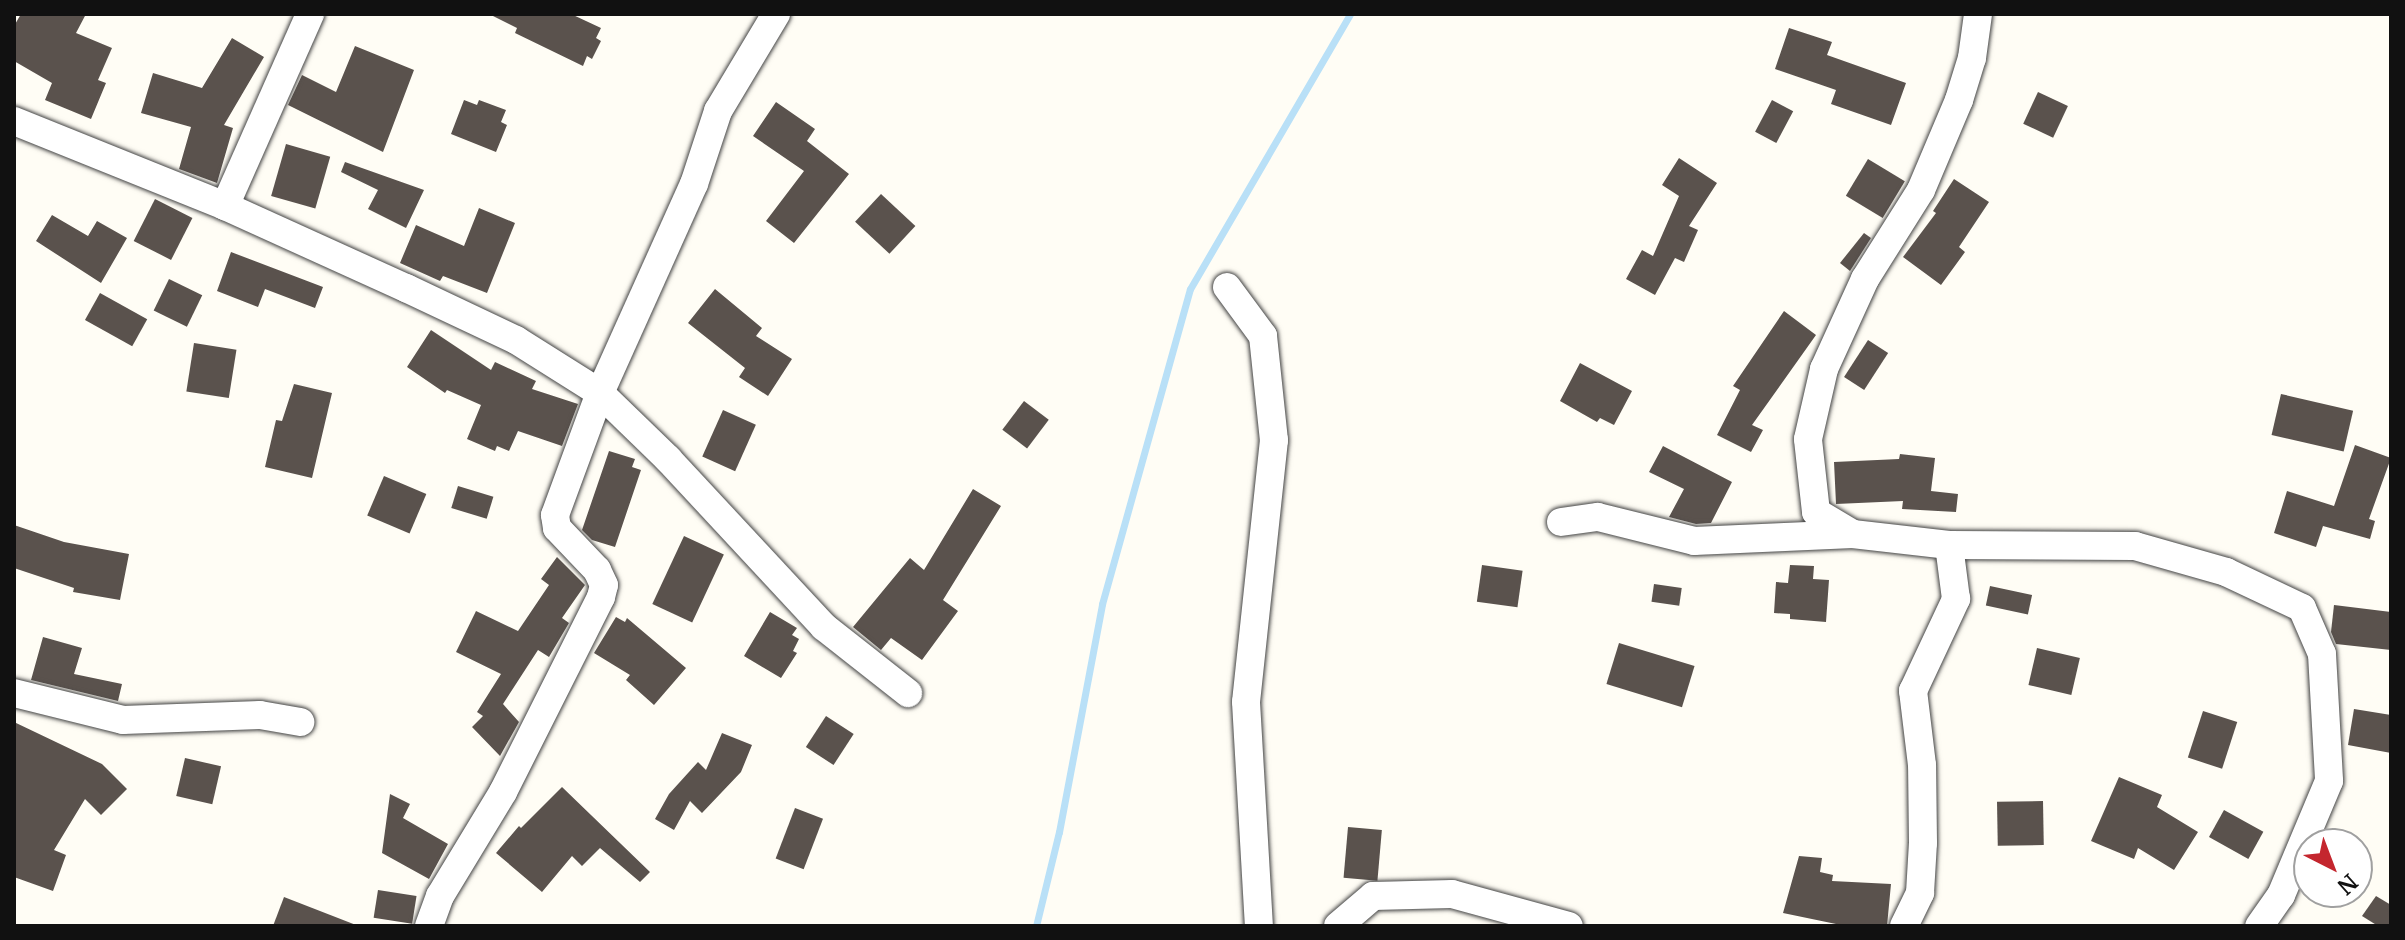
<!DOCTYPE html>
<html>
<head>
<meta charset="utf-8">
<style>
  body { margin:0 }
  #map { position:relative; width:2405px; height:940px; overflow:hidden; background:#fffdf5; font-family:Merriweather,serif }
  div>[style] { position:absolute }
  .stream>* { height:7px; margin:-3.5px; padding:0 3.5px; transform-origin:3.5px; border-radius:3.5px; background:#b9e0f7 }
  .building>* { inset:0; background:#5a524d; transform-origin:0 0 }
  .roads { filter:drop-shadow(0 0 2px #444) drop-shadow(0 0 2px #444) }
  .minor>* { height:28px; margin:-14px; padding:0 14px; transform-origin:14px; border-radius:14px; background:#fff }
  span { translate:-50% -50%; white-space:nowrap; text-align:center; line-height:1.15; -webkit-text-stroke:8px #fff; paint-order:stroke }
  .frame { position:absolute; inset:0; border:16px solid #111; pointer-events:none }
  .north { position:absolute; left:2293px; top:828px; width:80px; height:80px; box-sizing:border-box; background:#fff; border:2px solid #a0a0a0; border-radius:50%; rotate:138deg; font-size:22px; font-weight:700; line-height:32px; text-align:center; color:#111 }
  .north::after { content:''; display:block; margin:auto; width:28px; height:36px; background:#c4262e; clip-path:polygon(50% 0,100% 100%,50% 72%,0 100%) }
</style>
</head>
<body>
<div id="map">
  <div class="stream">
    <i style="left:1036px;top:926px;width:97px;rotate:-76.3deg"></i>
    <i style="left:1059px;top:832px;width:232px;rotate:-79.3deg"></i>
    <i style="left:1102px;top:604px;width:327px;rotate:-74.4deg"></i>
    <i style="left:1190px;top:289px;width:318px;rotate:-59.8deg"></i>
  </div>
  <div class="building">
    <i style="clip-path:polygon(21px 14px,86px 14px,76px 33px,112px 48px,98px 80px,106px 83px,91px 119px,45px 100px,52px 83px,14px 61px,14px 26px)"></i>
    <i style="clip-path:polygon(489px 14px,571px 14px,601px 28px,596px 38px,601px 41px,592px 59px,587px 56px,583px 66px,515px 33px,517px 28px)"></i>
    <i style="clip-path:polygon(1789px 28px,1832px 42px,1827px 55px,1906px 83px,1891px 125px,1831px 104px,1836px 90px,1775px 69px)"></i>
    <i style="clip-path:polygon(232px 38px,264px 57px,224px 125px,233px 128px,217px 183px,179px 169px,191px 127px,141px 113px,153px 73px,202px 88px)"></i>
    <i style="clip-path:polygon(355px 46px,414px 70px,383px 152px,288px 105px,302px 75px,336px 92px)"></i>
    <i style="left:2038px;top:92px;width:33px;height:35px;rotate:25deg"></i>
    <i style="clip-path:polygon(464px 100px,477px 105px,479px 100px,506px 110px,501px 122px,507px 125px,496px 152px,451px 134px)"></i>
    <i style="left:1772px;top:100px;width:24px;height:36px;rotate:28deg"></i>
    <i style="clip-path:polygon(776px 102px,815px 129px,807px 141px,849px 174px,794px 243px,766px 221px,804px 171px,753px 136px)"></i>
    <i style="left:286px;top:144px;width:46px;height:54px;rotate:16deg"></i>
    <i style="clip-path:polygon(1679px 158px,1717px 183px,1689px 226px,1698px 230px,1684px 262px,1675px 258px,1655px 295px,1626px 279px,1642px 250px,1653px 256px,1679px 196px,1662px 185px)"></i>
    <i style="left:1868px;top:159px;width:43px;height:43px;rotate:31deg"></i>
    <i style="clip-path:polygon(345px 162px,424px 190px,406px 228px,368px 209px,378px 190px,341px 172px)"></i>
    <i style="clip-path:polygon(1954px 179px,1989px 202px,1959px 247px,1965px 252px,1941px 285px,1903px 257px,1936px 213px,1933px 211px)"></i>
    <i style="left:881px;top:194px;width:47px;height:38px;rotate:43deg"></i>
    <i style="left:155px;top:199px;width:42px;height:47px;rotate:27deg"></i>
    <i style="clip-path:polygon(479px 208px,515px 223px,487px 293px,443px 276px,440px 281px,400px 263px,416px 225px,464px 246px)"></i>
    <i style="clip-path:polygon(52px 215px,88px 236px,97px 221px,127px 238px,101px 283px,36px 241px)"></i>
    <i style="clip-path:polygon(1864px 233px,1871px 238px,1850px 271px,1840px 263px)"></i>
    <i style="clip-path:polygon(231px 252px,323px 287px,315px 308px,265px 289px,258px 307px,217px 291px)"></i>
    <i style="left:169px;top:279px;width:37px;height:35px;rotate:26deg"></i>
    <i style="clip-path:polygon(715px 289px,762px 328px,756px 336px,792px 359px,768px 396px,739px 377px,745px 368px,688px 323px)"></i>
    <i style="left:100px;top:293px;width:54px;height:31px;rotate:29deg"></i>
    <i style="clip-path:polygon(1784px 311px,1816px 335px,1752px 425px,1763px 430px,1751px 452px,1717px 435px,1740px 390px,1733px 386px)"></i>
    <i style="clip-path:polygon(431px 330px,491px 370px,495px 362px,536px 381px,532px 389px,578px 404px,562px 446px,518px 431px,509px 451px,497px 446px,495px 451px,467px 439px,481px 405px,447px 390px,445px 393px,407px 367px)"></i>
    <i style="left:1868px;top:340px;width:24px;height:44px;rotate:33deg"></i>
    <i style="left:194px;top:343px;width:43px;height:49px;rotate:9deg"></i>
    <i style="clip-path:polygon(1580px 363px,1632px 391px,1614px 425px,1600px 418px,1597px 422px,1560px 401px)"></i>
    <i style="clip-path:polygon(294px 384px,332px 393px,312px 478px,265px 467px,276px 420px,282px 421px)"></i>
    <i style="left:2281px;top:394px;width:74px;height:42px;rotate:13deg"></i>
    <i style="left:1024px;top:401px;width:31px;height:36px;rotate:37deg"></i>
    <i style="left:723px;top:410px;width:36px;height:51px;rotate:24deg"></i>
    <i style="clip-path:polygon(2355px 445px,2391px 458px,2369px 519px,2375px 521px,2370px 539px,2323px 526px,2316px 547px,2274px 533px,2287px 491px,2334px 506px)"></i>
    <i style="clip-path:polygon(1663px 446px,1732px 482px,1711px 523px,1696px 524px,1669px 517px,1684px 489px,1649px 472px)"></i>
    <i style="clip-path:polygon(609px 451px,635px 459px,632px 467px,641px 470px,615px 547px,592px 540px,582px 530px)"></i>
    <i style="clip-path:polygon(1900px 454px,1935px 458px,1931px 491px,1958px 494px,1956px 512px,1902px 509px,1903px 501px,1836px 504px,1834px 462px,1899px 459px)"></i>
    <i style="left:384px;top:476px;width:46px;height:43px;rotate:23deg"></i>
    <i style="left:458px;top:486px;width:37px;height:23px;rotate:17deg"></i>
    <i style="clip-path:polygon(973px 489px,1001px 506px,943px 600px,958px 611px,922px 660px,891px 638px,881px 650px,853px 627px,910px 558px,924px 570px)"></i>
    <i style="clip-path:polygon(14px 525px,64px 542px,129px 554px,120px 600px,73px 592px,74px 588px,14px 568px)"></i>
    <i style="left:684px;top:536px;width:44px;height:75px;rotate:25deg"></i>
    <i style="clip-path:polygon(557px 557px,585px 585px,562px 618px,569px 623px,549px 657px,538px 650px,503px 704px,519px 722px,500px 756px,472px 727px,483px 716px,477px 712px,501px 674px,456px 652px,476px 611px,518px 631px,549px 585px,541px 579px)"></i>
    <i style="left:1482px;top:565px;width:41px;height:37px;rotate:8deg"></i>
    <i style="clip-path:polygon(1790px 565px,1814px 566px,1813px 579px,1829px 580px,1826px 622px,1790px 619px,1790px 614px,1774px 613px,1776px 582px,1788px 583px)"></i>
    <i style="left:1654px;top:584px;width:28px;height:18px;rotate:8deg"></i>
    <i style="left:1990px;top:586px;width:43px;height:20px;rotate:12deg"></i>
    <i style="clip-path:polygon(2334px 605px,2391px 612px,2391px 650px,2336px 644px,2331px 632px)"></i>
    <i style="clip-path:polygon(770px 612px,797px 628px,792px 635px,799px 639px,793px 651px,797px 653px,781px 678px,744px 656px)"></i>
    <i style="clip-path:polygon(616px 617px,625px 622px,627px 618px,686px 668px,654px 705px,626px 680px,630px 675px,594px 653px)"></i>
    <i style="clip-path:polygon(43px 637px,82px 648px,74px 674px,122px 684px,118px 701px,31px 680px)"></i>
    <i style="left:1619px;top:643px;width:79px;height:43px;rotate:17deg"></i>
    <i style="left:2037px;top:648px;width:44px;height:38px;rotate:13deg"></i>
    <i style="clip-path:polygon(2354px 709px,2391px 715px,2391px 753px,2348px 745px)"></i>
    <i style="left:2203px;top:711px;width:36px;height:49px;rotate:18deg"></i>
    <i style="left:826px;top:716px;width:33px;height:37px;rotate:33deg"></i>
    <i style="clip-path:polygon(14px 722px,102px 764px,127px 789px,101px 815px,85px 799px,54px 850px,66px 855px,53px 891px,14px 877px)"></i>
    <i style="clip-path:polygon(722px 733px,752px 745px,741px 772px,702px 813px,690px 801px,674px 830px,655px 819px,669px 794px,698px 762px,706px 770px)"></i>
    <i style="left:185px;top:758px;width:37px;height:39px;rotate:13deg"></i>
    <i style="clip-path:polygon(2119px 777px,2162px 795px,2157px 807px,2198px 832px,2174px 870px,2138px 848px,2134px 859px,2091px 841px)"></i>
    <i style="clip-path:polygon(562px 787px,650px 872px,640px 882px,600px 848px,582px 866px,572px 856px,542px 892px,496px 853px,519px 826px,521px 828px)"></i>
    <i style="clip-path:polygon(390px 794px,410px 804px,403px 818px,448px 844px,429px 879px,382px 853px)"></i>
    <i style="left:2043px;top:801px;width:44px;height:46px;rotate:89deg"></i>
    <i style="left:795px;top:808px;width:30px;height:54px;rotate:21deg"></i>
    <i style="left:2224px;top:810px;width:45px;height:31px;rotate:29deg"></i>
    <i style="left:1348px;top:827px;width:34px;height:51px;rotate:5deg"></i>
    <i style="clip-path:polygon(1799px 856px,1822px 858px,1820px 872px,1833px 875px,1832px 881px,1891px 884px,1887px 926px,1836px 924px,1783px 913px)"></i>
    <i style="left:378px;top:890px;width:39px;height:28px;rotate:9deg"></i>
    <i style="clip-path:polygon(2376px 896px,2391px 905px,2391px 926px,2378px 926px,2362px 916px)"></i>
    <i style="clip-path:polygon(284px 897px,356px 925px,356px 926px,273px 926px)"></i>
  </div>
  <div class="roads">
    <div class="minor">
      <i style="left:14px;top:121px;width:227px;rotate:21.9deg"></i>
      <i style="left:225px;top:206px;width:199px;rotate:24.4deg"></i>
      <i style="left:406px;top:288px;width:122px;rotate:25.3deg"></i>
      <i style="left:516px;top:340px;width:99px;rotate:32.2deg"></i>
      <i style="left:600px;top:393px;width:95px;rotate:44.1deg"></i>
      <i style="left:668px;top:459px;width:229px;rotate:47.1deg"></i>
      <i style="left:824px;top:627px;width:107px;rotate:38.2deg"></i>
      <i style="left:225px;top:206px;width:210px;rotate:-66.1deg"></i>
      <i style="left:1227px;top:287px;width:61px;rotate:53.7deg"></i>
      <i style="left:1263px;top:336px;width:105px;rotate:84deg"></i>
      <i style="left:1274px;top:440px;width:263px;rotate:96.1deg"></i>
      <i style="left:1246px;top:702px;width:224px;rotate:86.7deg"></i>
      <i style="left:1561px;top:522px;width:37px;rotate:-8deg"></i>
      <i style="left:1598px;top:517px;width:99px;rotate:14deg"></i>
      <i style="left:1694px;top:541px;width:159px;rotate:-2.5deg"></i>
      <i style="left:1949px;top:545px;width:97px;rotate:-173.5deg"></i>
      <i style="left:1853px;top:534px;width:43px;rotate:-149.3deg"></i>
      <i style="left:1816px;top:512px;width:73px;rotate:-96.3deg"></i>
      <i style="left:1808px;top:439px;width:72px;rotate:-77.1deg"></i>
      <i style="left:1824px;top:369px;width:99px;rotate:-65.5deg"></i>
      <i style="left:1865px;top:279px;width:105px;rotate:-57.8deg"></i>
      <i style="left:1921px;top:190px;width:98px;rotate:-67.1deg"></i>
      <i style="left:1959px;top:100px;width:44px;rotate:-72.8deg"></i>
      <i style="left:1972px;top:58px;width:44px;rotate:-82.2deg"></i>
      <i style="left:14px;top:693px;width:112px;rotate:13.9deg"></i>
      <i style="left:123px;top:720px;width:137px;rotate:-2.1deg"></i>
      <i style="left:260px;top:715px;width:41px;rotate:9.9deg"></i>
      <i style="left:429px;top:926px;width:32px;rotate:-70deg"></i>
      <i style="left:440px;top:896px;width:122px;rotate:-58.8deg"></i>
      <i style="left:503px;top:792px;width:218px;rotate:-63.3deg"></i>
      <i style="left:601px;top:597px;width:12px;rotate:-76deg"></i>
      <i style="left:604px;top:585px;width:17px;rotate:-115deg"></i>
      <i style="left:597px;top:570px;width:58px;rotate:-133.6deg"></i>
      <i style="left:557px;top:528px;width:13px;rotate:-99deg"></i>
      <i style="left:555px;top:515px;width:130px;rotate:-69.8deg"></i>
      <i style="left:600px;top:393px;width:229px;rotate:-65.8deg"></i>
      <i style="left:694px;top:184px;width:77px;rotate:-71.8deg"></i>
      <i style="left:718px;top:111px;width:113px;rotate:-59.1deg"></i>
      <i style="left:1338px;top:926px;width:46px;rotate:-40.6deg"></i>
      <i style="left:1373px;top:896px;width:79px;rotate:-1.5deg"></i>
      <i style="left:1452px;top:894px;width:121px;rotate:15.3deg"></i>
      <i style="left:1904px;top:926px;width:37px;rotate:-64deg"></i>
      <i style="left:1920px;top:893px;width:50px;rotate:-86.6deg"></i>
      <i style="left:1923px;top:843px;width:78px;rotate:-90.7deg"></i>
      <i style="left:1922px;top:765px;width:75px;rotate:-96.9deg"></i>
      <i style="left:1913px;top:691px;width:102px;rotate:-64.9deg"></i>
      <i style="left:1956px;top:599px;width:54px;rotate:-97.4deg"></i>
      <i style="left:1949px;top:545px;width:186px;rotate:0.3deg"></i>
      <i style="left:2135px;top:546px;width:95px;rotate:15.9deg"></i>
      <i style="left:2226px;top:572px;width:84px;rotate:25.3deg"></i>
      <i style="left:2302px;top:608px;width:50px;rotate:66.5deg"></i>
      <i style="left:2322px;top:654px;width:127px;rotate:86.8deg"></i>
      <i style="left:2329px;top:781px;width:124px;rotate:112.8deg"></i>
      <i style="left:2281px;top:895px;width:38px;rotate:125deg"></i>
    </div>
  </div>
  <div class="frame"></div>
  <div class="north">N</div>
</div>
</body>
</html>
